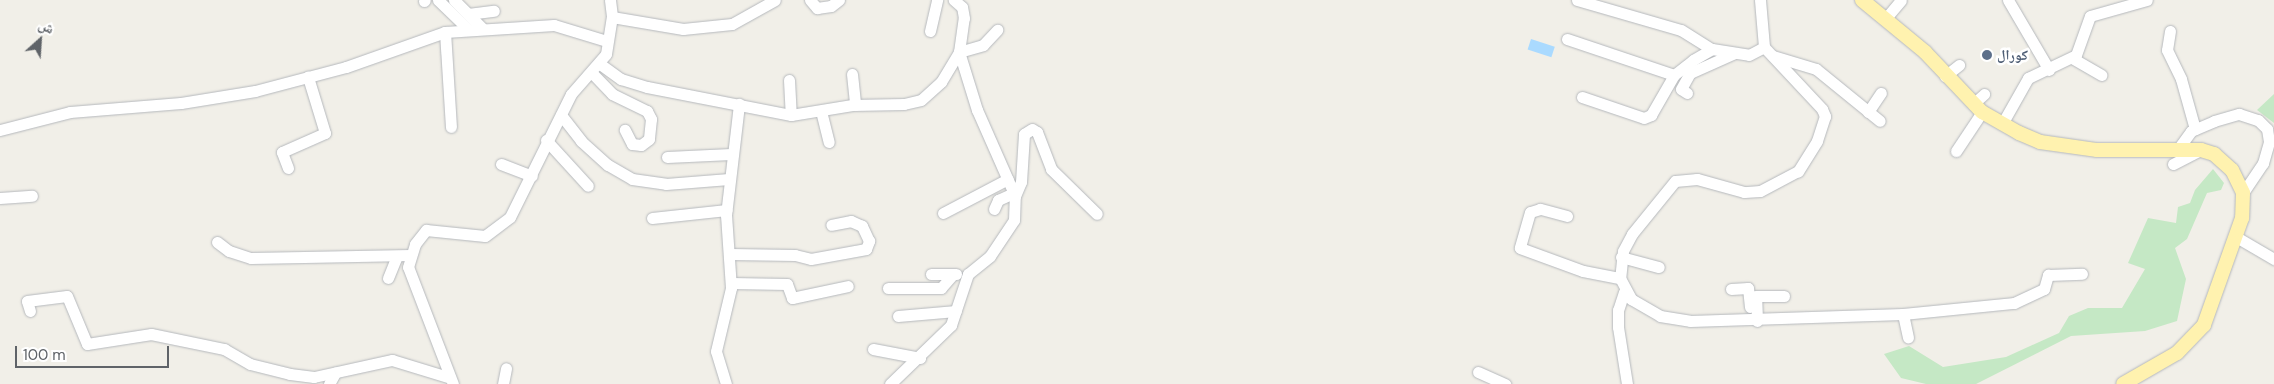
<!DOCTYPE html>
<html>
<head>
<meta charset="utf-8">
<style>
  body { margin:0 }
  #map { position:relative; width:2274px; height:384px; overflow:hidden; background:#f1efe8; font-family:"DM Sans","Noto Naskh Arabic",sans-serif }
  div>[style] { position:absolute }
  .green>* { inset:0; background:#c5e8c5 }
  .water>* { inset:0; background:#aadaff; transform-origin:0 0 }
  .roads { filter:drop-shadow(0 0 1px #b5b8bc) drop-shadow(0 0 1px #b5b8bc) }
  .minor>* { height:11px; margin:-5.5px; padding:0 5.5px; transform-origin:5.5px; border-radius:5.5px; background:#fff }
  .major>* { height:14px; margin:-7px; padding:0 7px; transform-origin:7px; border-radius:7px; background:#fff2af }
  .dots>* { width:14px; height:14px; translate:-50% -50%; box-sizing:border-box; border:2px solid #fff; border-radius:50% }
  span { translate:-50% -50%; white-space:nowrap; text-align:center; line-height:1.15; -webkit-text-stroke:5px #fff; paint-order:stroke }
  .service-label { font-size:14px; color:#4e5e75; font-weight:700 }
  .left { translate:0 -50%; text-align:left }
  .north { position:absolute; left:15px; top:15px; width:50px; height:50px; -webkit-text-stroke:4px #fff; paint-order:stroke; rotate:26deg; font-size:14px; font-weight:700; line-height:20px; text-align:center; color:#5f6368 }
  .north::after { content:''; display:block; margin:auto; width:18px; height:22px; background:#5f6368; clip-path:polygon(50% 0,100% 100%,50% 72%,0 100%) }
  .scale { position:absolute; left:15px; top:346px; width:154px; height:22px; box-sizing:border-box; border:2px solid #5f6368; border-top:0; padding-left:6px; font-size:15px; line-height:18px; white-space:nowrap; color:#5f6368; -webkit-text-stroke:4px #fff; paint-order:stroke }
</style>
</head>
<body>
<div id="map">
  <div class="green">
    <i style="clip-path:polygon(2274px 94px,2274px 123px,2257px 110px)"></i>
    <i style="clip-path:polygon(2213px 169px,2224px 183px,2221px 190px,2207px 193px,2187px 239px,2175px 248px,2186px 279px,2177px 321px,2145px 331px,2071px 336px,1976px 384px,1926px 384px,1901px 378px,1884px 354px,1909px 346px,1943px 367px,2006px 357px,2059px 333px,2069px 316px,2088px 308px,2122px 308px,2145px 269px,2128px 263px,2148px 218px,2176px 223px,2178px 207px,2190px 203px,2195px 190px)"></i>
  </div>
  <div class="water">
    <i style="left:1531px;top:39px;width:25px;height:11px;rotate:18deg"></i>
  </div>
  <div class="roads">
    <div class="minor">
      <i style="left:438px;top:0;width:43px;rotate:44.1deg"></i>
      <i style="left:454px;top:0;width:41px;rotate:45deg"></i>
      <i style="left:610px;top:0;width:17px;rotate:83deg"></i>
      <i style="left:612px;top:17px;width:72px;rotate:9.6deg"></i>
      <i style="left:683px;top:29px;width:49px;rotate:-5.8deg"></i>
      <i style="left:732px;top:24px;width:49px;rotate:-29.2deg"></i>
      <i style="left:810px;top:0;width:11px;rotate:49deg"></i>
      <i style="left:817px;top:8px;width:14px;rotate:-8deg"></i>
      <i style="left:831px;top:6px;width:10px;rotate:-37deg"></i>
      <i style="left:1577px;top:0;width:108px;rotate:16.1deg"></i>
      <i style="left:1681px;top:30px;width:36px;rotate:32deg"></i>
      <i style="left:1760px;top:0;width:47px;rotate:85.1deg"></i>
      <i style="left:1764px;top:47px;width:85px;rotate:46.9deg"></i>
      <i style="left:1822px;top:109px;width:8px;rotate:67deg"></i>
      <i style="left:1825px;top:116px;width:26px;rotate:108deg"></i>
      <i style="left:1817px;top:141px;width:36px;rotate:122deg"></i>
      <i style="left:1798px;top:171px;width:43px;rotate:152.2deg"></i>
      <i style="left:1760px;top:191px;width:16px;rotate:176deg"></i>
      <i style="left:1744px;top:192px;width:49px;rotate:-164.5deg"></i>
      <i style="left:1697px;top:179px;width:22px;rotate:175deg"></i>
      <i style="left:1675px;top:181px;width:68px;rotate:129.1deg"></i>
      <i style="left:1632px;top:234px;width:19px;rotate:118deg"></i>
      <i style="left:1623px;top:251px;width:27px;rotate:96deg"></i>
      <i style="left:1620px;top:278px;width:24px;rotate:62deg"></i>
      <i style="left:1631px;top:299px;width:34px;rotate:30deg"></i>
      <i style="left:1660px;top:316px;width:30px;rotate:9deg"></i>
      <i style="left:1690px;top:321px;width:213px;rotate:-1.9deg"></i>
      <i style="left:1903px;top:314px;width:112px;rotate:-5.7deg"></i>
      <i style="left:2014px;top:303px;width:33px;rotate:-25deg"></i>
      <i style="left:2044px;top:289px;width:15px;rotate:-74deg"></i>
      <i style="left:2048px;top:275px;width:34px;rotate:-2deg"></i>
      <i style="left:2008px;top:0;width:81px;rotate:59.6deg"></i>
      <i style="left:424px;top:1px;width:1px;rotate:-45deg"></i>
      <i style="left:468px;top:14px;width:26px;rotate:-7deg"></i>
      <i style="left:1886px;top:18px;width:23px;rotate:-50deg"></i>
      <i style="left:930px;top:31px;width:32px;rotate:-77deg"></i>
      <i style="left:2170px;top:31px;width:19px;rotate:99deg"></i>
      <i style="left:2167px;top:50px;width:32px;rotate:64deg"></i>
      <i style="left:2181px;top:79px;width:52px;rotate:74.4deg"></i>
      <i style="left:445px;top:32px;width:95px;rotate:86.4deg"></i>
      <i style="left:1567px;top:39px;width:113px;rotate:18.6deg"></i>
      <i style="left:959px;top:52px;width:25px;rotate:-16deg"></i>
      <i style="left:983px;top:45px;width:21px;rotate:-47deg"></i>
      <i style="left:1773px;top:56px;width:45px;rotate:16.8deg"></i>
      <i style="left:1816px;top:69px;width:82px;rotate:39.1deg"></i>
      <i style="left:2072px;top:58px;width:34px;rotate:30deg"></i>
      <i style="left:600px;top:64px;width:26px;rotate:36deg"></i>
      <i style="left:621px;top:79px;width:27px;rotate:17deg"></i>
      <i style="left:647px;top:87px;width:147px;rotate:11deg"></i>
      <i style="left:791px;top:115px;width:62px;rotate:-9.3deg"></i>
      <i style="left:852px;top:105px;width:52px;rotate:-1.1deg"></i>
      <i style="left:904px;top:104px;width:17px;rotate:-13deg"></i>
      <i style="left:921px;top:100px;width:27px;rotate:-42deg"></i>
      <i style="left:941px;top:82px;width:35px;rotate:-59deg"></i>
      <i style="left:959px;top:52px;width:34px;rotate:-82deg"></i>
      <i style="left:964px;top:18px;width:11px;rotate:-100deg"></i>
      <i style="left:962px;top:7px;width:11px;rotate:-139deg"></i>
      <i style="left:592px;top:73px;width:29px;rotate:46deg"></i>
      <i style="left:612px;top:94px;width:39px;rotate:26deg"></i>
      <i style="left:647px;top:111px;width:9px;rotate:63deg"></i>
      <i style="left:651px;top:119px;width:20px;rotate:96deg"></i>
      <i style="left:649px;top:139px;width:10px;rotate:143deg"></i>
      <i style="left:641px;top:145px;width:9px;rotate:-174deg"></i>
      <i style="left:632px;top:144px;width:16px;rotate:-117deg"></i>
      <i style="left:852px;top:74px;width:31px;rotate:84deg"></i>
      <i style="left:1945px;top:76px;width:18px;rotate:-38deg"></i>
      <i style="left:789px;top:80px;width:35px;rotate:87deg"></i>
      <i style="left:1687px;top:93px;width:7px;rotate:-146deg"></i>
      <i style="left:1681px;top:89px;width:18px;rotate:-61deg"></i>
      <i style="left:1690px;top:73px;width:49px;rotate:-24deg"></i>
      <i style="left:1582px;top:97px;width:65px;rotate:18.7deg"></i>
      <i style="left:1644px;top:118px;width:8px;rotate:-23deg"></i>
      <i style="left:1651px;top:115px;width:46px;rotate:-60.1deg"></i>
      <i style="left:1674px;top:75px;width:24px;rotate:-38deg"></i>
      <i style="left:1693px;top:60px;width:22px;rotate:-30deg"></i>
      <i style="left:1712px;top:49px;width:37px;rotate:9deg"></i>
      <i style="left:1749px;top:55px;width:17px;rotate:-28deg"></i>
      <i style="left:1973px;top:104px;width:15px;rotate:-42deg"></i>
      <i style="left:821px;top:111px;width:32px;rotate:76deg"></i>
      <i style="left:1868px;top:112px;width:23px;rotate:-56deg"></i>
      <i style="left:561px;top:115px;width:33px;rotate:52deg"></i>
      <i style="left:581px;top:141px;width:36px;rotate:42deg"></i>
      <i style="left:608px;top:165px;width:28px;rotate:30deg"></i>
      <i style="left:632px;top:179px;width:34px;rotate:8deg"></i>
      <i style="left:666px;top:184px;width:63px;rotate:-4.5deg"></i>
      <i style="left:2002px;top:124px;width:53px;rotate:-60.5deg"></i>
      <i style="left:2028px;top:78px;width:53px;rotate:-25.6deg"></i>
      <i style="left:2076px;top:55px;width:41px;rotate:-70.3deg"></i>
      <i style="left:2090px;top:16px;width:59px;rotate:-15.7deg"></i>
      <i style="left:0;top:130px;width:72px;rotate:-14.4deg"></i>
      <i style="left:70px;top:112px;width:111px;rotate:-4.6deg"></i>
      <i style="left:181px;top:103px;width:75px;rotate:-9.2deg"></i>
      <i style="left:255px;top:91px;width:94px;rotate:-14.8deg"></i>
      <i style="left:346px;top:67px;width:105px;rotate:-19.5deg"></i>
      <i style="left:445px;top:32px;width:109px;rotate:-3.7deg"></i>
      <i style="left:554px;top:25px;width:55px;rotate:16.8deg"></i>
      <i style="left:546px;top:140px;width:62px;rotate:47.6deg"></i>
      <i style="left:2178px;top:149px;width:22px;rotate:-54deg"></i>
      <i style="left:2191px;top:131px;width:25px;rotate:-23deg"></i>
      <i style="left:2214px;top:121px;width:26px;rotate:-16deg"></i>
      <i style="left:2239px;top:114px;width:20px;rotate:18deg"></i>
      <i style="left:2258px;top:120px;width:13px;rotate:45deg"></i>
      <i style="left:2267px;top:129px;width:13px;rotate:81deg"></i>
      <i style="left:2269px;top:142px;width:22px;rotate:106deg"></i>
      <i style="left:2263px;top:163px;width:36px;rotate:124deg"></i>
      <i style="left:1956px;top:151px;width:47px;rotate:-56.3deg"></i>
      <i style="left:667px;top:157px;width:64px;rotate:-2.7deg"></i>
      <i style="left:501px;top:164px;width:33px;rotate:21deg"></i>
      <i style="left:2173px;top:164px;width:31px;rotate:-27deg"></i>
      <i style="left:288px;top:168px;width:17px;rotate:-111deg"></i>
      <i style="left:282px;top:152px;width:47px;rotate:-23.8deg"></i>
      <i style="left:325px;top:133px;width:59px;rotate:-106.9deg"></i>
      <i style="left:1015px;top:196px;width:15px;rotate:-67deg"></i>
      <i style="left:1021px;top:182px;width:48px;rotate:-86.4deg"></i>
      <i style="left:1024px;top:134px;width:9px;rotate:-32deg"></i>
      <i style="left:1032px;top:129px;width:6px;rotate:31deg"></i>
      <i style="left:1037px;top:132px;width:40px;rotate:69deg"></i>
      <i style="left:1051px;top:169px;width:64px;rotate:44.4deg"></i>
      <i style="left:0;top:198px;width:32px;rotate:-4deg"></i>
      <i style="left:994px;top:209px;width:10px;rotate:-66deg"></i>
      <i style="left:998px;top:200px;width:17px;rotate:-24deg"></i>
      <i style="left:943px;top:213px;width:73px;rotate:-27.6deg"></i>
      <i style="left:1567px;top:216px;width:28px;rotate:-165deg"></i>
      <i style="left:1540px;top:209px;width:10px;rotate:163deg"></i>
      <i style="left:1530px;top:212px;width:37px;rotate:106deg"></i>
      <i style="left:1520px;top:248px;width:67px;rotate:20.1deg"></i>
      <i style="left:1583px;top:271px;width:38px;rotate:11deg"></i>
      <i style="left:652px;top:218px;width:75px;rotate:-6.1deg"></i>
      <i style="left:2238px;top:238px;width:42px;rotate:30.3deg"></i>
      <i style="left:217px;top:242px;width:15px;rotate:37deg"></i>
      <i style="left:229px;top:251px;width:23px;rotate:18deg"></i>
      <i style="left:251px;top:258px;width:159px;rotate:-1.1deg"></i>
      <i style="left:730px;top:254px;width:65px;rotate:0.9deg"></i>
      <i style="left:795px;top:255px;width:16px;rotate:14deg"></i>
      <i style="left:811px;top:259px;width:56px;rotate:-10.3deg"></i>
      <i style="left:866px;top:249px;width:9px;rotate:-69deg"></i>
      <i style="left:869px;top:241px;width:17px;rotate:-115deg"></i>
      <i style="left:862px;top:226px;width:12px;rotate:-156deg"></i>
      <i style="left:851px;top:221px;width:20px;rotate:169deg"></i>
      <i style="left:1621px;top:257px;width:39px;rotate:15deg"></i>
      <i style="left:931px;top:274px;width:25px"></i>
      <i style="left:388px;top:278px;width:22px;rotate:-68deg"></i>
      <i style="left:731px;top:283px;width:56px;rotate:1deg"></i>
      <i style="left:787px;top:284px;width:15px;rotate:70deg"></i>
      <i style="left:792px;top:298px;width:57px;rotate:-12.1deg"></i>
      <i style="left:888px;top:288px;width:53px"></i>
      <i style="left:941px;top:288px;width:18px;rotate:-49deg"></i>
      <i style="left:1731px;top:289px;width:17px;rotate:-3deg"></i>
      <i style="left:1748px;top:288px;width:19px;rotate:84deg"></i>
      <i style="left:1624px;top:292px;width:19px;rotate:108deg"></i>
      <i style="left:1618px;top:310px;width:17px;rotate:90deg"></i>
      <i style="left:1618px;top:327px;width:58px;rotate:81deg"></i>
      <i style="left:30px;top:311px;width:10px;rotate:-107deg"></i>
      <i style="left:27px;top:301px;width:40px;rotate:-7.1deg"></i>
      <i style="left:67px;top:296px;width:52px;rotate:67.4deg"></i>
      <i style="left:87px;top:344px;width:65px;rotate:-8.9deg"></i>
      <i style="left:151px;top:334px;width:75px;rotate:11.6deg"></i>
      <i style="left:224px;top:349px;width:30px;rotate:30deg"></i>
      <i style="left:250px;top:364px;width:41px;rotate:14deg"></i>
      <i style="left:290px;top:374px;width:24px;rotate:7deg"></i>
      <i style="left:314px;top:377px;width:80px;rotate:-12.3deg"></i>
      <i style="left:392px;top:360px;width:59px;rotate:16.9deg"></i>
      <i style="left:1903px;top:314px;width:24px;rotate:78deg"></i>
      <i style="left:898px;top:316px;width:58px;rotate:-4.9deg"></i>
      <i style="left:1757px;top:321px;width:25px;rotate:-92deg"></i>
      <i style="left:1756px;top:296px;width:28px"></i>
      <i style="left:873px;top:349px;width:48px;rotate:10.8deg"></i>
      <i style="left:1478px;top:372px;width:30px;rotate:24deg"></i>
      <i style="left:329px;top:384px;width:13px;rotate:-61deg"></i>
      <i style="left:453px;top:384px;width:125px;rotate:-111deg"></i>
      <i style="left:408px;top:267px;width:24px;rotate:-73deg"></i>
      <i style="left:415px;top:244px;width:18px;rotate:-52deg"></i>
      <i style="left:426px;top:230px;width:59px;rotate:5.8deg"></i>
      <i style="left:485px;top:236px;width:31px;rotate:-37deg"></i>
      <i style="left:510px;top:217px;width:137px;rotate:-63.6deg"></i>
      <i style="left:571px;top:94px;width:53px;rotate:-48.8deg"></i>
      <i style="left:606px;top:54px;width:37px;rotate:-81deg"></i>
      <i style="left:503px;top:384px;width:16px;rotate:-79deg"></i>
      <i style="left:726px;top:384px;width:34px;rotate:-107deg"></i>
      <i style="left:716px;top:351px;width:65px;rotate:-76.6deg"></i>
      <i style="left:731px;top:288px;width:73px;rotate:-93.9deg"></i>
      <i style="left:726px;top:215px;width:112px;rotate:-83.3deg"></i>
      <i style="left:890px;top:384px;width:85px;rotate:-44deg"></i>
      <i style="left:951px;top:325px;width:54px;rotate:-71.6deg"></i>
      <i style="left:968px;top:274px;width:28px;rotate:-39deg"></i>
      <i style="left:990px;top:256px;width:43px;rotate:-56.3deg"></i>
      <i style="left:1014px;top:220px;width:24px;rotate:-88deg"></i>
      <i style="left:1015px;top:196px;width:94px;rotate:-113.8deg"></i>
      <i style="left:977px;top:110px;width:61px;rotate:-107.2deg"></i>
    </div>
    <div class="major">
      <i style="left:1862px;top:0;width:82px;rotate:39.5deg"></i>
      <i style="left:1925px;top:52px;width:83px;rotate:46.5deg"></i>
      <i style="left:1982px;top:112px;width:43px;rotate:29.6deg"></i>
      <i style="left:2019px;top:133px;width:23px;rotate:23deg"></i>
      <i style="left:2040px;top:142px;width:58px;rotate:8deg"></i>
      <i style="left:2097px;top:150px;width:104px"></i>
      <i style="left:2201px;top:150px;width:14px;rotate:17deg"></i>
      <i style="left:2214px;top:154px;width:24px;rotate:42deg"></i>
      <i style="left:2232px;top:170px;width:25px;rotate:64deg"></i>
      <i style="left:2243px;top:193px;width:25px;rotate:92deg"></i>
      <i style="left:2242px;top:218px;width:114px;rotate:109.6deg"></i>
      <i style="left:2204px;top:325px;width:39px;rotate:134deg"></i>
      <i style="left:2177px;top:353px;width:62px;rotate:150.1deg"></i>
    </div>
  </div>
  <div class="dots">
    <i style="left:1987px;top:55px;background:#5c6f8a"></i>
  </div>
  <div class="service-label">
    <span class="left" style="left:1997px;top:55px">كورال</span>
  </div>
  <div class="north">ش</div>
  <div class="scale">100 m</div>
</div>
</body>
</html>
